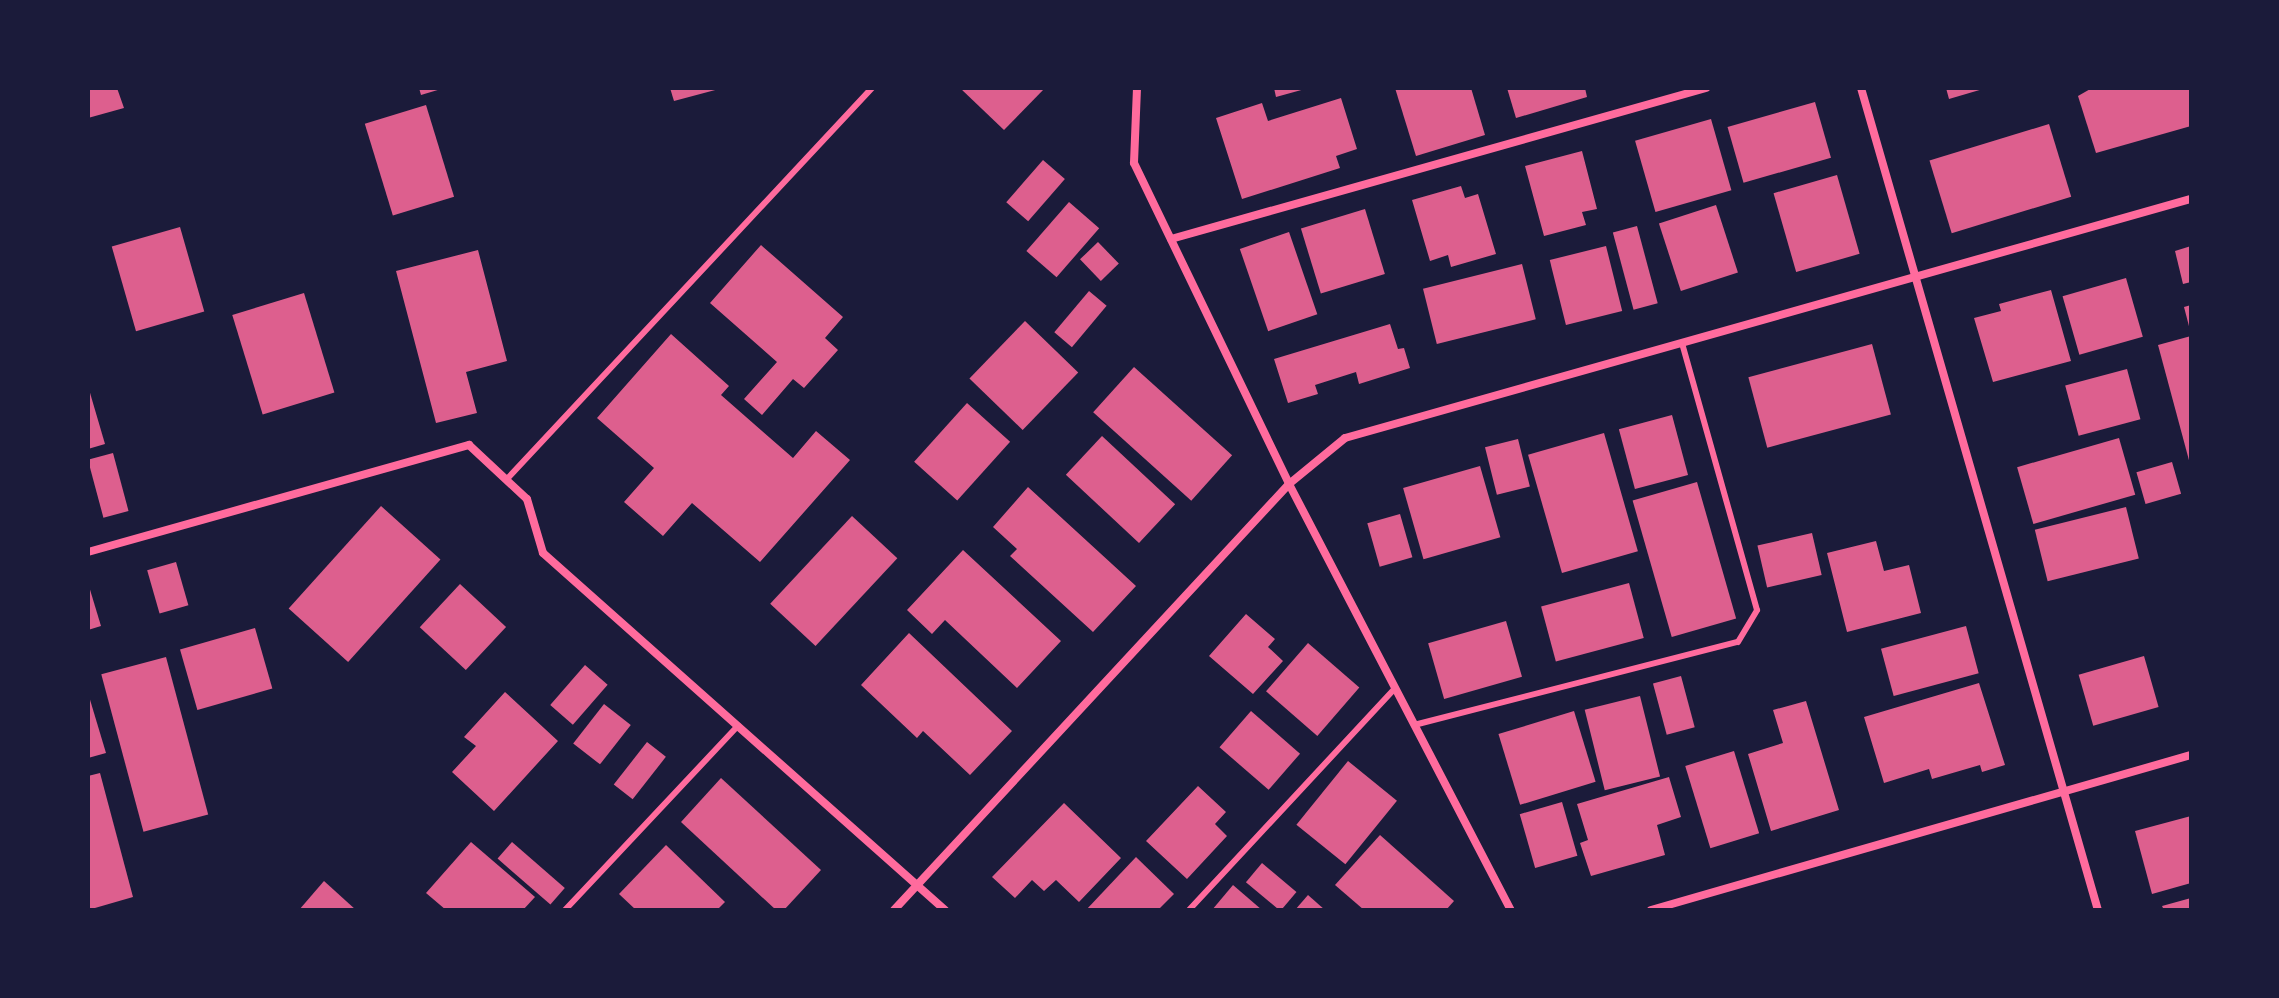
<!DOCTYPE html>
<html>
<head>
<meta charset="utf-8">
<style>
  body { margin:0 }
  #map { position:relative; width:2279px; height:998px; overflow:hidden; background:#1b1b3a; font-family:"Alegreya Sans",sans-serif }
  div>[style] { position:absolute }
  .building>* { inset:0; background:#dd5f8e; transform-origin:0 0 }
  .service>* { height:6px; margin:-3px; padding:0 3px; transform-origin:3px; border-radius:3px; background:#ff6b9d }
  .minor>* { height:8px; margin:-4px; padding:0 4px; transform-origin:4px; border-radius:4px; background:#ff6b9d }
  span { translate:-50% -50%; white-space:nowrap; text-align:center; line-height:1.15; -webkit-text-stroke:6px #1b1b3a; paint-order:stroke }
  .frame { position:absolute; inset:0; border:90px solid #1b1b3a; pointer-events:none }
</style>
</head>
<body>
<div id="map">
  <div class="building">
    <i style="clip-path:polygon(88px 88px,117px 88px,124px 108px,88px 118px)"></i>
    <i style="clip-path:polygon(419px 88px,441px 88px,441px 89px,421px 95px)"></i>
    <i style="clip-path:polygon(670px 88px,719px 88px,719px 89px,674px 101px)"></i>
    <i style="clip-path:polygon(960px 88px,1045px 88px,1004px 130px)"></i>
    <i style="clip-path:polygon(1274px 88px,1305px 88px,1305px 89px,1276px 97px)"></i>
    <i style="clip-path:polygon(1395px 88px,1471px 88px,1485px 135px,1416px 156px)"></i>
    <i style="clip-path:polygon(1507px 88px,1585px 88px,1587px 97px,1516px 118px)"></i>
    <i style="clip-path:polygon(1946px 88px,1983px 88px,1983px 89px,1949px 99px)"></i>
    <i style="clip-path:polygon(2092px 88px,2191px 88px,2191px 126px,2096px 153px,2078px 96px)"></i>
    <i style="clip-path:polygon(1341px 98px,1357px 149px,1336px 156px,1340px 168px,1242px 199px,1216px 118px,1262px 103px,1268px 121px)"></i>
    <i style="left:1815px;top:102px;width:58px;height:91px;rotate:74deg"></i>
    <i style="left:426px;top:105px;width:96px;height:64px;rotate:73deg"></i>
    <i style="left:1711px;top:119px;width:74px;height:79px;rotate:74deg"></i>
    <i style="left:2049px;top:124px;width:76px;height:125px;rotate:73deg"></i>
    <i style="clip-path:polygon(1582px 151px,1597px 209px,1582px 212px,1586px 225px,1544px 236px,1525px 166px)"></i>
    <i style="left:1043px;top:160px;width:29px;height:56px;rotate:41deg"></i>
    <i style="left:1837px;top:175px;width:82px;height:66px;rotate:74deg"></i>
    <i style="clip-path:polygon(1461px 186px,1465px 198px,1478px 194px,1496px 254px,1451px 267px,1448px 255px,1430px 261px,1412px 200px)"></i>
    <i style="left:1069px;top:202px;width:40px;height:65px;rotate:41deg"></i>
    <i style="left:1716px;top:205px;width:71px;height:60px;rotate:72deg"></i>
    <i style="left:1365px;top:209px;width:68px;height:67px;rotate:73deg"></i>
    <i style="left:1637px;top:226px;width:80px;height:25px;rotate:75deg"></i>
    <i style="left:180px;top:227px;width:88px;height:71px;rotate:74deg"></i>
    <i style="left:1289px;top:232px;width:87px;height:52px;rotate:71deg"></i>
    <i style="left:1098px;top:242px;width:30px;height:25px;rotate:46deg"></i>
    <i style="clip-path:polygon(761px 245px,843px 317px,825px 338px,838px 350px,804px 388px,793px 379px,762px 415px,744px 399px,777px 362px,710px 303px)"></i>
    <i style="left:1606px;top:246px;width:67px;height:58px;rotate:76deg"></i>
    <i style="clip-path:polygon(2191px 246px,2191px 282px,2183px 284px,2175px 251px)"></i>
    <i style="clip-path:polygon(478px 250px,507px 361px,466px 372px,477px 413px,436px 423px,396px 271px)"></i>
    <i style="left:1522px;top:264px;width:57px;height:102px;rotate:76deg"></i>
    <i style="left:2126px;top:278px;width:61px;height:66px;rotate:74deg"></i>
    <i style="clip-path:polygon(2051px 290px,2071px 361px,1993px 382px,1974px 318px,2001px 311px,1999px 304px)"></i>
    <i style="left:1089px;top:291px;width:23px;height:54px;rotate:40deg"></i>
    <i style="left:304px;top:293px;width:104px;height:75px;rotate:73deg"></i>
    <i style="clip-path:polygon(2191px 305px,2191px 330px,2190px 330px,2184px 307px)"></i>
    <i style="left:1025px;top:321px;width:74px;height:80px;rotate:44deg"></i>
    <i style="clip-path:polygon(1390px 324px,1398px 349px,1404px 348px,1410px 368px,1359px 384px,1356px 372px,1315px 385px,1318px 394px,1288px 403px,1274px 359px)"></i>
    <i style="clip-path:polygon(671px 334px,729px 386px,721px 395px,793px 458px,816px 431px,850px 460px,760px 562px,692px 503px,663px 536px,624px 502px,654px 468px,597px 418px)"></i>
    <i style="clip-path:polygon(2191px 336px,2191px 464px,2190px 464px,2158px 345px)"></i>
    <i style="left:1872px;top:344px;width:73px;height:128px;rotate:75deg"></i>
    <i style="left:1134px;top:367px;width:132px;height:61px;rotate:42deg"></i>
    <i style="left:2127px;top:369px;width:52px;height:64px;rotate:75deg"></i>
    <i style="clip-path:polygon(88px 386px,105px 444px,88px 449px)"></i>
    <i style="left:967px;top:403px;width:58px;height:79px;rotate:42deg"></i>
    <i style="left:1672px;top:415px;width:62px;height:55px;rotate:75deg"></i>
    <i style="left:1604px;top:433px;width:123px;height:79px;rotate:74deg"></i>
    <i style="left:1102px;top:436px;width:100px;height:53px;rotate:43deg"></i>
    <i style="left:2119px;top:438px;width:59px;height:106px;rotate:74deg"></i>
    <i style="left:1518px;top:439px;width:49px;height:34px;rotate:76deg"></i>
    <i style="left:113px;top:453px;width:60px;height:26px;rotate:75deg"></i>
    <i style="left:2172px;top:462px;width:33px;height:37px;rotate:74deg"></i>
    <i style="left:1480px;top:466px;width:74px;height:80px;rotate:74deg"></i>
    <i style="left:1697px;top:482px;width:142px;height:67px;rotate:74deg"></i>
    <i style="clip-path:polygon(1028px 487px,1136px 586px,1093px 632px,1010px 556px,1017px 549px,993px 527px)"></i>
    <i style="left:381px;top:506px;width:80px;height:138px;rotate:42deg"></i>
    <i style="left:2126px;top:507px;width:53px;height:94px;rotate:76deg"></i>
    <i style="left:1400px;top:514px;width:45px;height:34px;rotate:74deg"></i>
    <i style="left:852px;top:516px;width:62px;height:120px;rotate:43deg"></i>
    <i style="left:1812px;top:533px;width:43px;height:56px;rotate:77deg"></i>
    <i style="clip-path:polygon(1876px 541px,1884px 571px,1909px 565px,1921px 613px,1847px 632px,1827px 553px)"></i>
    <i style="clip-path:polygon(963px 550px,1061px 641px,1017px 688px,945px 620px,932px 634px,907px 610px)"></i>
    <i style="left:176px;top:562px;width:45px;height:30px;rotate:74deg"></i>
    <i style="clip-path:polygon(88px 583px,101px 626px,88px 630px)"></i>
    <i style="left:1629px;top:583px;width:57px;height:91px;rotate:75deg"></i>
    <i style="left:460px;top:584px;width:63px;height:59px;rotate:43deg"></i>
    <i style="clip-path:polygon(1246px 614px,1275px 639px,1268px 647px,1283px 661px,1253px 694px,1209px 656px)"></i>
    <i style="left:1506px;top:621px;width:58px;height:81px;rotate:74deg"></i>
    <i style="left:1966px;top:626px;width:49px;height:88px;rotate:75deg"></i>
    <i style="left:255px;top:628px;width:63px;height:78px;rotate:74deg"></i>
    <i style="clip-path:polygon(909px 633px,1012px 731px,970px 775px,923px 731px,917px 738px,861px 685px)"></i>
    <i style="left:1308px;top:643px;width:68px;height:64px;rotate:41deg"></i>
    <i style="left:2144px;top:656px;width:53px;height:68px;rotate:74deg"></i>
    <i style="left:166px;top:657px;width:163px;height:67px;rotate:75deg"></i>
    <i style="left:585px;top:665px;width:30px;height:53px;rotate:41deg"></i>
    <i style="left:1681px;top:676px;width:53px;height:29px;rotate:75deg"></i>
    <i style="clip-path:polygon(1979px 683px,2005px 765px,1982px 772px,1980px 765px,1932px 779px,1929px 769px,1884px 783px,1864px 717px)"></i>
    <i style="clip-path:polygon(505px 692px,558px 741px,494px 811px,452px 772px,476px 746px,464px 737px)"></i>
    <i style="clip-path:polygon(88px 693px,106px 753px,88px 758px)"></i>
    <i style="left:1640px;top:696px;width:83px;height:57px;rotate:76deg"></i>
    <i style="clip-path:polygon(1806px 701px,1839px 810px,1771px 831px,1748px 754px,1783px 743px,1773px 710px)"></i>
    <i style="left:604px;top:704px;width:34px;height:50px;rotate:38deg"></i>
    <i style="left:1251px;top:711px;width:65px;height:48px;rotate:41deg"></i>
    <i style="left:1574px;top:711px;width:74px;height:79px;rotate:73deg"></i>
    <i style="left:647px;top:742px;width:24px;height:54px;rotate:38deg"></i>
    <i style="left:1734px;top:751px;width:86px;height:51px;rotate:73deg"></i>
    <i style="left:1348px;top:761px;width:63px;height:82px;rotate:39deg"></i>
    <i style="clip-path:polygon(100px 773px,133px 897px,88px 910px,88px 776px)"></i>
    <i style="clip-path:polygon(1669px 777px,1681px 817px,1657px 825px,1665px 855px,1591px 876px,1580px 843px,1588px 840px,1577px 804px)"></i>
    <i style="clip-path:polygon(721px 778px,821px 870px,784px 910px,776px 910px,681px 822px)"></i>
    <i style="clip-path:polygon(1198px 786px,1226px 812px,1215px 824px,1227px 836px,1187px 879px,1146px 841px)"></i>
    <i style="left:1562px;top:802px;width:56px;height:44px;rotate:74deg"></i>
    <i style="clip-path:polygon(1064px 803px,1121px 858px,1079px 902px,1056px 880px,1044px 891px,1032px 880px,1015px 898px,992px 877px)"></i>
    <i style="clip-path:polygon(2191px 816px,2191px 883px,2152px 894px,2135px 831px)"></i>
    <i style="clip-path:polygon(1380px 835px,1454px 901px,1446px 910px,1364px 910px,1335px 885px)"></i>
    <i style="clip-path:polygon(471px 842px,535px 897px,523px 910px,446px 910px,426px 893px)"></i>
    <i style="left:512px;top:842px;width:70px;height:22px;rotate:41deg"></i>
    <i style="clip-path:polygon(666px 845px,725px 902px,717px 910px,636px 910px,619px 894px)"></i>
    <i style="clip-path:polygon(1136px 857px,1174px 894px,1158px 910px,1086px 910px)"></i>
    <i style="left:1262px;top:863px;width:45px;height:25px;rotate:40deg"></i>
    <i style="clip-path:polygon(324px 881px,356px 910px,299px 910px)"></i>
    <i style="clip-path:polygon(1233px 885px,1262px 910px,1212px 910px)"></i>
    <i style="clip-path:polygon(1308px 895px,1325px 910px,1295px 910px)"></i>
    <i style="clip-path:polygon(2191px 898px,2191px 910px,2164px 910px,2162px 906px)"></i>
  </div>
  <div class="service">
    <i style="left:507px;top:479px;width:535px;rotate:-46.97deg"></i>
    <i style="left:1414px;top:725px;width:334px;rotate:-14.4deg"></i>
    <i style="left:1738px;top:642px;width:37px;rotate:-59deg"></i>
    <i style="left:1757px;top:610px;width:276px;rotate:-105.7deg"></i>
    <i style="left:565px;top:910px;width:253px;rotate:-46.8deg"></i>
    <i style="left:1189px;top:910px;width:303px;rotate:-47.1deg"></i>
  </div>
  <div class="minor">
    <i style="left:1137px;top:88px;width:75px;rotate:92.3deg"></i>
    <i style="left:1134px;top:163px;width:356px;rotate:64.2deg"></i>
    <i style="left:1289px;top:484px;width:480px;rotate:62.5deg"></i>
    <i style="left:1861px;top:88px;width:855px;rotate:73.92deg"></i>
    <i style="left:1171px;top:239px;width:556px;rotate:-15.76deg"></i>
    <i style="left:88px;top:552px;width:396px;rotate:-15.7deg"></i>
    <i style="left:469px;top:445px;width:79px;rotate:43deg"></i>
    <i style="left:527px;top:499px;width:56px;rotate:73.5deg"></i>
    <i style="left:543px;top:553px;width:538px;rotate:41.61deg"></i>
    <i style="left:894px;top:910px;width:581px;rotate:-47.16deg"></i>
    <i style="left:1289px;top:484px;width:72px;rotate:-39.4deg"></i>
    <i style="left:1345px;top:438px;width:879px;rotate:-15.78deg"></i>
    <i style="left:1651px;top:910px;width:562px;rotate:-16.02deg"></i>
  </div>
  <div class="frame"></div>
</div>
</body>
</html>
